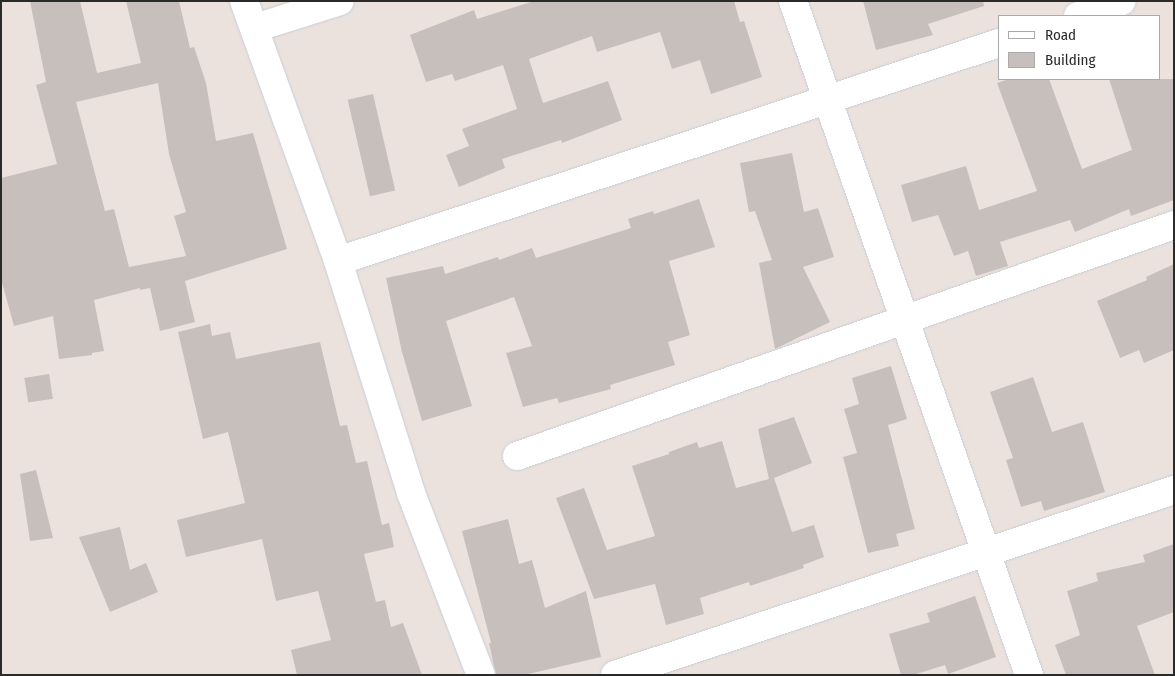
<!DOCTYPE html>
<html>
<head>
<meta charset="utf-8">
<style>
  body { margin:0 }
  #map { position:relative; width:1175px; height:676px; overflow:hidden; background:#ece2dd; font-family:"Fira Sans Condensed",sans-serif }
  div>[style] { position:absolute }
  .building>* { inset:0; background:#c7bfbc; transform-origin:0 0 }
  .roads { filter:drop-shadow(0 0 1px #c8ced7) drop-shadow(0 0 1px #c8ced7) }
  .minor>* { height:28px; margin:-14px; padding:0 14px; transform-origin:14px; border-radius:14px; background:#fff }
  span { translate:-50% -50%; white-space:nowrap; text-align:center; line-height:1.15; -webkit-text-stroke:4px #fff; paint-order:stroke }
  .frame { position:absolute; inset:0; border:2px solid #2a2a2a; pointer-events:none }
  .legend { position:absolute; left:998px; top:15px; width:162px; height:65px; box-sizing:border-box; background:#fff; border:1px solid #aaa; margin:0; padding:6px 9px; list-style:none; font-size:15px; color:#2a2a2a }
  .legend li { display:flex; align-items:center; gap:10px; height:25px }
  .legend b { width:25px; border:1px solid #aaa }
</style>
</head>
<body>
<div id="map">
  <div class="building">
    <i style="clip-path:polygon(evenodd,30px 1px,80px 1px,97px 73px,141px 63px,126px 1px,179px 1px,190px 48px,194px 47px,206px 83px,216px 141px,253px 133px,287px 249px,185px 281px,195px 322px,160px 331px,150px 288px,140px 290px,140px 288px,94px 300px,104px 351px,92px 353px,92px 355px,59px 359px,53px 316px,14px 326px,1px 279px,1px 178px,57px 164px,36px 85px,46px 82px,30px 1px,158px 83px,169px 154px,186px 212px,174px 216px,186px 256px,129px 267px,114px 209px,105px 211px,76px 102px,158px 83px)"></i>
    <i style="clip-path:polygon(534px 1px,734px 1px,740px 22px,744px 21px,762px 77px,711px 94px,700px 60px,672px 69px,660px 32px,597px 52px,592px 36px,529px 59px,543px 103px,608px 81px,622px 120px,562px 143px,561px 140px,502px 159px,505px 168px,459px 187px,446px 155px,469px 146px,462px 129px,517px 109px,503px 65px,455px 81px,452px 74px,426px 82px,410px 35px,474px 10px,477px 19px)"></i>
    <i style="clip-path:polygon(863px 1px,983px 1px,984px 6px,928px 24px,933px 35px,876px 50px)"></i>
    <i style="clip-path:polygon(1009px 79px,1049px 79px,1082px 169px,1132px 150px,1109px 79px,1174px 79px,1174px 200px,1131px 216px,1129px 209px,1075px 232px,1070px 220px,1000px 242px,1008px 266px,976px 276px,968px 251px,954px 256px,938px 215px,912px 222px,901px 185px,966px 166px,979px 210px,1037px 191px,997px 83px)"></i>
    <i style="left:373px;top:94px;width:99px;height:26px;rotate:77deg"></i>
    <i style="clip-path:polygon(792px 153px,804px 212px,818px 208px,834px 257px,803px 267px,830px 322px,775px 349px,759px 263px,772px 260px,755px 211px,749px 212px,740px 163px)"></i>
    <i style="clip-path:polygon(699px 199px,715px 247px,669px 261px,690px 335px,668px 342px,675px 365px,610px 385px,611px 389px,559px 403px,557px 398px,523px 407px,506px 353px,532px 346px,514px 297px,446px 321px,472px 406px,422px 421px,402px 352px,386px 278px,443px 266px,445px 274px,498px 257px,499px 260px,532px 248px,536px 258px,631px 228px,628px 219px,653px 211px,654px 214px)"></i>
    <i style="clip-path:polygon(1174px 264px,1174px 350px,1144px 363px,1139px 350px,1120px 358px,1097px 301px,1147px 280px,1146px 277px)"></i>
    <i style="clip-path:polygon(210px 324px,212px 336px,230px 332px,236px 359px,320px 342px,340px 426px,347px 425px,356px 463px,367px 461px,382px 525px,389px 523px,394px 547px,364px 554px,376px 602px,385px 600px,391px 627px,403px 623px,422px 675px,297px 675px,291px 650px,331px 640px,318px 591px,276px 601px,262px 539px,186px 557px,177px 520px,245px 503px,228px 432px,203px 439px,178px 332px)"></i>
    <i style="clip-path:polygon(891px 366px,907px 419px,888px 425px,915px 529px,896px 534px,899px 546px,868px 553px,843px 457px,857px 453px,844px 409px,859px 404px,852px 378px)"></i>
    <i style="left:49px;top:374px;width:25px;height:25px;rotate:81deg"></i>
    <i style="clip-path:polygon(1033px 377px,1052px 432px,1083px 422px,1105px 492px,1044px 511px,1041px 501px,1021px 507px,1006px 460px,1013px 458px,990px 392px)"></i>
    <i style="clip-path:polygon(794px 417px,812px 463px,774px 478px,792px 532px,814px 525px,824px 557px,803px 565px,804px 568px,750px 586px,749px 582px,700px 598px,704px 614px,666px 625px,655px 584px,594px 599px,556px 498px,584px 488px,607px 550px,655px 536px,632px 466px,669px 454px,669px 452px,697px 442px,699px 448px,722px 441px,736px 488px,769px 479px,758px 429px)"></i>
    <i style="clip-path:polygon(36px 470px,53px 538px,30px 541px,20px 474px)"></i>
    <i style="clip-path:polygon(508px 519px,519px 564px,532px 560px,545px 608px,586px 591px,601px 657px,524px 675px,496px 675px,489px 643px,491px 643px,462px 531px)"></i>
    <i style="clip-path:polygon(120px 527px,130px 570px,146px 563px,158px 592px,110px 612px,79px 537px)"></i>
    <i style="clip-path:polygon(1174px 544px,1174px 612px,1137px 626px,1155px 675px,1066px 675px,1055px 645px,1080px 635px,1067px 591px,1098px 581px,1096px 573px,1145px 562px,1143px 555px)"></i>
    <i style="clip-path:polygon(975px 596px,996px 657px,948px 674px,945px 665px,913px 675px,901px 675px,889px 634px,930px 622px,927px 613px)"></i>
  </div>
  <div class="roads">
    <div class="minor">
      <i style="left:244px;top:1px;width:276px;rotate:70.1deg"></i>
      <i style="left:338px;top:261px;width:243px;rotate:72.5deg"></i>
      <i style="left:411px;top:493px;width:195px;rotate:69deg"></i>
      <i style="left:793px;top:1px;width:714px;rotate:70.7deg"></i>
      <i style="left:1078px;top:16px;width:46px;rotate:-18.8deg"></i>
      <i style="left:255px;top:28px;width:89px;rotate:-17.6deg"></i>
      <i style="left:338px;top:261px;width:696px;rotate:-18.25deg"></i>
      <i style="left:517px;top:456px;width:696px;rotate:-19.37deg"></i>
      <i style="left:615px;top:675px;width:589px;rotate:-18.31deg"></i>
    </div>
  </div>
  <div class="frame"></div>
  <ul class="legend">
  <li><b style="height:6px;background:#fff"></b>Road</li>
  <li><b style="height:14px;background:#c7bfbc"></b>Building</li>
  </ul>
</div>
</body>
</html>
